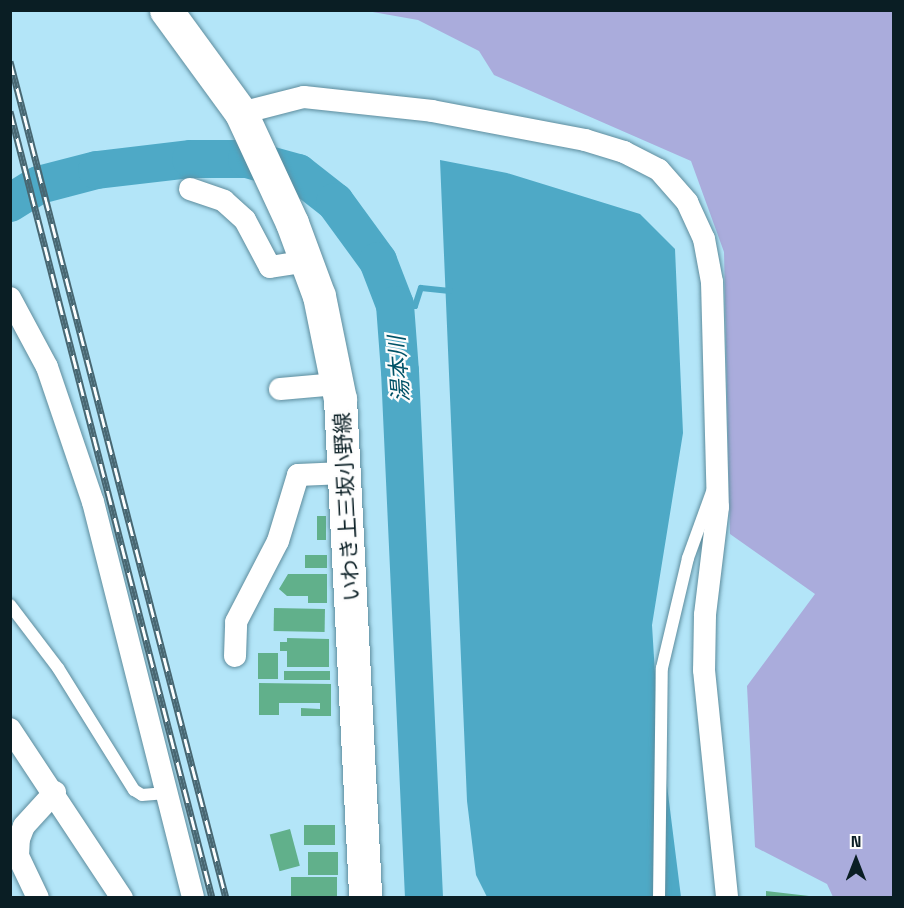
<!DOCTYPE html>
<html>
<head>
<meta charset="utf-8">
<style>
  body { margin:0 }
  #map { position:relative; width:904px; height:908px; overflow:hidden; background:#b3e5f8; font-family:"Space Grotesk","Noto Sans JP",sans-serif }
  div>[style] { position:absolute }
  .green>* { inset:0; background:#aaacdc }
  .water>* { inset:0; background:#4ea9c6 }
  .stream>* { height:6px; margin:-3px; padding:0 3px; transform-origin:3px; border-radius:3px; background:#4ea9c6 }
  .river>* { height:38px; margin:-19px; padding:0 19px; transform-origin:19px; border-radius:19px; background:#4ea9c6 }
  .building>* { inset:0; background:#61b08b; transform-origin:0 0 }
  .roads { filter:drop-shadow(0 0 2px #5d8c9d) drop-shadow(0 0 2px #5d8c9d) }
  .service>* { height:12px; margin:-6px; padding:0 6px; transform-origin:6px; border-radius:6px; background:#fff }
  .minor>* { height:22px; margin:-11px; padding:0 11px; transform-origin:11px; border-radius:11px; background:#fff }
  .primary>* { height:33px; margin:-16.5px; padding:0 16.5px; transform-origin:16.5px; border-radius:16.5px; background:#fff }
  .rail>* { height:7px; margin-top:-3.5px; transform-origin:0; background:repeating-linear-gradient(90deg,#fdfdfd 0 14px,#486772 0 28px); box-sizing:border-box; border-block:2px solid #486772 }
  span { translate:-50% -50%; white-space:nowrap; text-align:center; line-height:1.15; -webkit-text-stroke:4.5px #fdfdfd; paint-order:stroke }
  .street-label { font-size:21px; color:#0a1e24 }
  .water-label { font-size:22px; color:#005267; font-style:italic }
  .frame { position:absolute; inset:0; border:12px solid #0a1e24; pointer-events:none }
  .north { position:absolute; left:826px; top:830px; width:60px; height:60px; -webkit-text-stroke:4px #fdfdfd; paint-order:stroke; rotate:0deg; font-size:16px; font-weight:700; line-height:24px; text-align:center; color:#0a1e24 }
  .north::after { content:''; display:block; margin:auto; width:21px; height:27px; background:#0a1e24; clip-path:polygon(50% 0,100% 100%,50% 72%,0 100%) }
</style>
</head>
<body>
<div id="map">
  <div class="green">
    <i style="clip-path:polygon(367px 11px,893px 11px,893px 897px,833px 897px,827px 884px,755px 847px,747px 686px,815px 594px,730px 534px,724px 252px,691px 161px,494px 75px,479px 51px,418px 20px)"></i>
  </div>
  <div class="water">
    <i style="clip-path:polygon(440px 160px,507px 173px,640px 214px,675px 249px,683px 433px,652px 625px,657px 706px,681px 897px,487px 897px,476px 875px,467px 801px)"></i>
  </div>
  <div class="stream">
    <i style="left:395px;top:305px;width:20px;rotate:3deg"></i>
    <i style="left:415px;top:306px;width:19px;rotate:-72deg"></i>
    <i style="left:421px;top:288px;width:29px;rotate:6deg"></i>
  </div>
  <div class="river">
    <i style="left:10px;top:203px;width:34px;rotate:-32deg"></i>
    <i style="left:39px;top:185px;width:60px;rotate:-14.5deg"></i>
    <i style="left:97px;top:170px;width:95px;rotate:-6.7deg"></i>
    <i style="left:191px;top:159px;width:56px"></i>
    <i style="left:247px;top:159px;width:53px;rotate:15.4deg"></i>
    <i style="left:298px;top:173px;width:47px;rotate:38.1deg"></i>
    <i style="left:335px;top:202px;width:73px;rotate:53.9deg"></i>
    <i style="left:378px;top:261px;width:47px;rotate:68.9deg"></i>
    <i style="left:395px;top:305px;width:66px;rotate:85.7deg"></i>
    <i style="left:400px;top:371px;width:528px;rotate:87.39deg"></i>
  </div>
  <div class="building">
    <i style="left:317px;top:516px;width:9px;height:24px"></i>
    <i style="left:305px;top:555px;width:22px;height:13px"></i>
    <i style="clip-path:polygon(288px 574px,327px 574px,327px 603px,308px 603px,308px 596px,287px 596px,279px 589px)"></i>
    <i style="left:274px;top:608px;width:51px;height:23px;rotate:1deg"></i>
    <i style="clip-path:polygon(287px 638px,329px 639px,329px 667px,287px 667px,287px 651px,280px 651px,280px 642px,287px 642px)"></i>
    <i style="left:258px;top:653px;width:20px;height:26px"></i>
    <i style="left:284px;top:671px;width:46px;height:9px"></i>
    <i style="clip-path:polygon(259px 683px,331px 684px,331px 716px,301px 716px,301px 708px,320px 709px,320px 703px,279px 703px,279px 715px,259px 715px)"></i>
    <i style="left:304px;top:825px;width:31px;height:20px"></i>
    <i style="left:290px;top:829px;width:38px;height:21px;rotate:75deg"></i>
    <i style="left:308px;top:852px;width:30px;height:23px"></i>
    <i style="left:291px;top:877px;width:46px;height:21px"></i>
    <i style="clip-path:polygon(766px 891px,809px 896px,809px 898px,766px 898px)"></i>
  </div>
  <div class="roads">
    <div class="service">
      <i style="left:10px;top:605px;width:79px;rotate:52.7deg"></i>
      <i style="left:58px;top:668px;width:144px;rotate:58.1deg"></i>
      <i style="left:134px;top:790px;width:9px;rotate:32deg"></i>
      <i style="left:142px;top:795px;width:24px;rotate:-5deg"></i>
      <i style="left:659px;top:898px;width:230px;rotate:-89.3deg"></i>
      <i style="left:662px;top:668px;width:113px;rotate:-76.7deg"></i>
      <i style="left:688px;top:558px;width:73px;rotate:-70.1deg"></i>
    </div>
    <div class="minor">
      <i style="left:241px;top:113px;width:65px;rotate:-14.3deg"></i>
      <i style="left:304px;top:97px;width:129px;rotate:6.2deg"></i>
      <i style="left:432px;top:111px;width:156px;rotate:10.7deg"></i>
      <i style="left:585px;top:140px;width:41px;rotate:17.1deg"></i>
      <i style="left:624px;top:152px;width:39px;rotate:27deg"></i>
      <i style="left:659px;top:170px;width:43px;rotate:48.8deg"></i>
      <i style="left:687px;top:202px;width:41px;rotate:65.3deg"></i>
      <i style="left:704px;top:239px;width:44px;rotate:79.5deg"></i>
      <i style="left:712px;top:282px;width:225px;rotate:88.5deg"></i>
      <i style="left:718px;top:507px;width:109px;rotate:96.9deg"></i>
      <i style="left:705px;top:615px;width:55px;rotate:91deg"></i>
      <i style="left:704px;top:670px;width:229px;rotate:84.2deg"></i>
      <i style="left:190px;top:189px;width:36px;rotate:19deg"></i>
      <i style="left:224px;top:201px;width:28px;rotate:42deg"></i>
      <i style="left:245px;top:220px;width:53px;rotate:62deg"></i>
      <i style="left:270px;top:267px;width:36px;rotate:-9deg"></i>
      <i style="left:10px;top:298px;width:78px;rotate:61.8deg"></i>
      <i style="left:47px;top:367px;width:143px;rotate:71.2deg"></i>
      <i style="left:93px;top:502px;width:408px;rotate:75.8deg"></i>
      <i style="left:280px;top:389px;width:57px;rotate:-5deg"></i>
      <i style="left:235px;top:656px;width:34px;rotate:-88deg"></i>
      <i style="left:236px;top:622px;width:91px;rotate:-62.6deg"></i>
      <i style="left:278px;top:541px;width:69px;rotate:-73.1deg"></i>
      <i style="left:298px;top:475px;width:46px;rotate:-2.5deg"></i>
      <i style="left:10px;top:729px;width:203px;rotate:56.5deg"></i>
      <i style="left:38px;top:898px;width:47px;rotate:-115.5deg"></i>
      <i style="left:18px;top:856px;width:17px;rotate:-87deg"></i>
      <i style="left:19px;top:839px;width:14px;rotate:-69deg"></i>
      <i style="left:24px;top:826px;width:46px;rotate:-47.6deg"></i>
    </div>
    <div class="primary">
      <i style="left:166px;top:10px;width:127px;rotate:53.9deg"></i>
      <i style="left:241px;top:113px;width:121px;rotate:65.1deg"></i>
      <i style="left:292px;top:223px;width:78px;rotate:69.7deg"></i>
      <i style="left:319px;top:296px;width:105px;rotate:78.5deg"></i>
      <i style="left:340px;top:399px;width:500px;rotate:87.1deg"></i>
    </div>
  </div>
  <div class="rail">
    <i style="left:10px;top:61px;width:864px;rotate:75.53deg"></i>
    <i style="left:10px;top:111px;width:813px;rotate:75.6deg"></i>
  </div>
  <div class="street-label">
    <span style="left:347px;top:507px;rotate:-93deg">いわき上三坂小野線</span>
  </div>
  <div class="water-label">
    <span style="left:399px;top:369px;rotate:-94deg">湯本川</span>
  </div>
  <div class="frame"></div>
  <div class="north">N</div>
</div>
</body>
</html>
